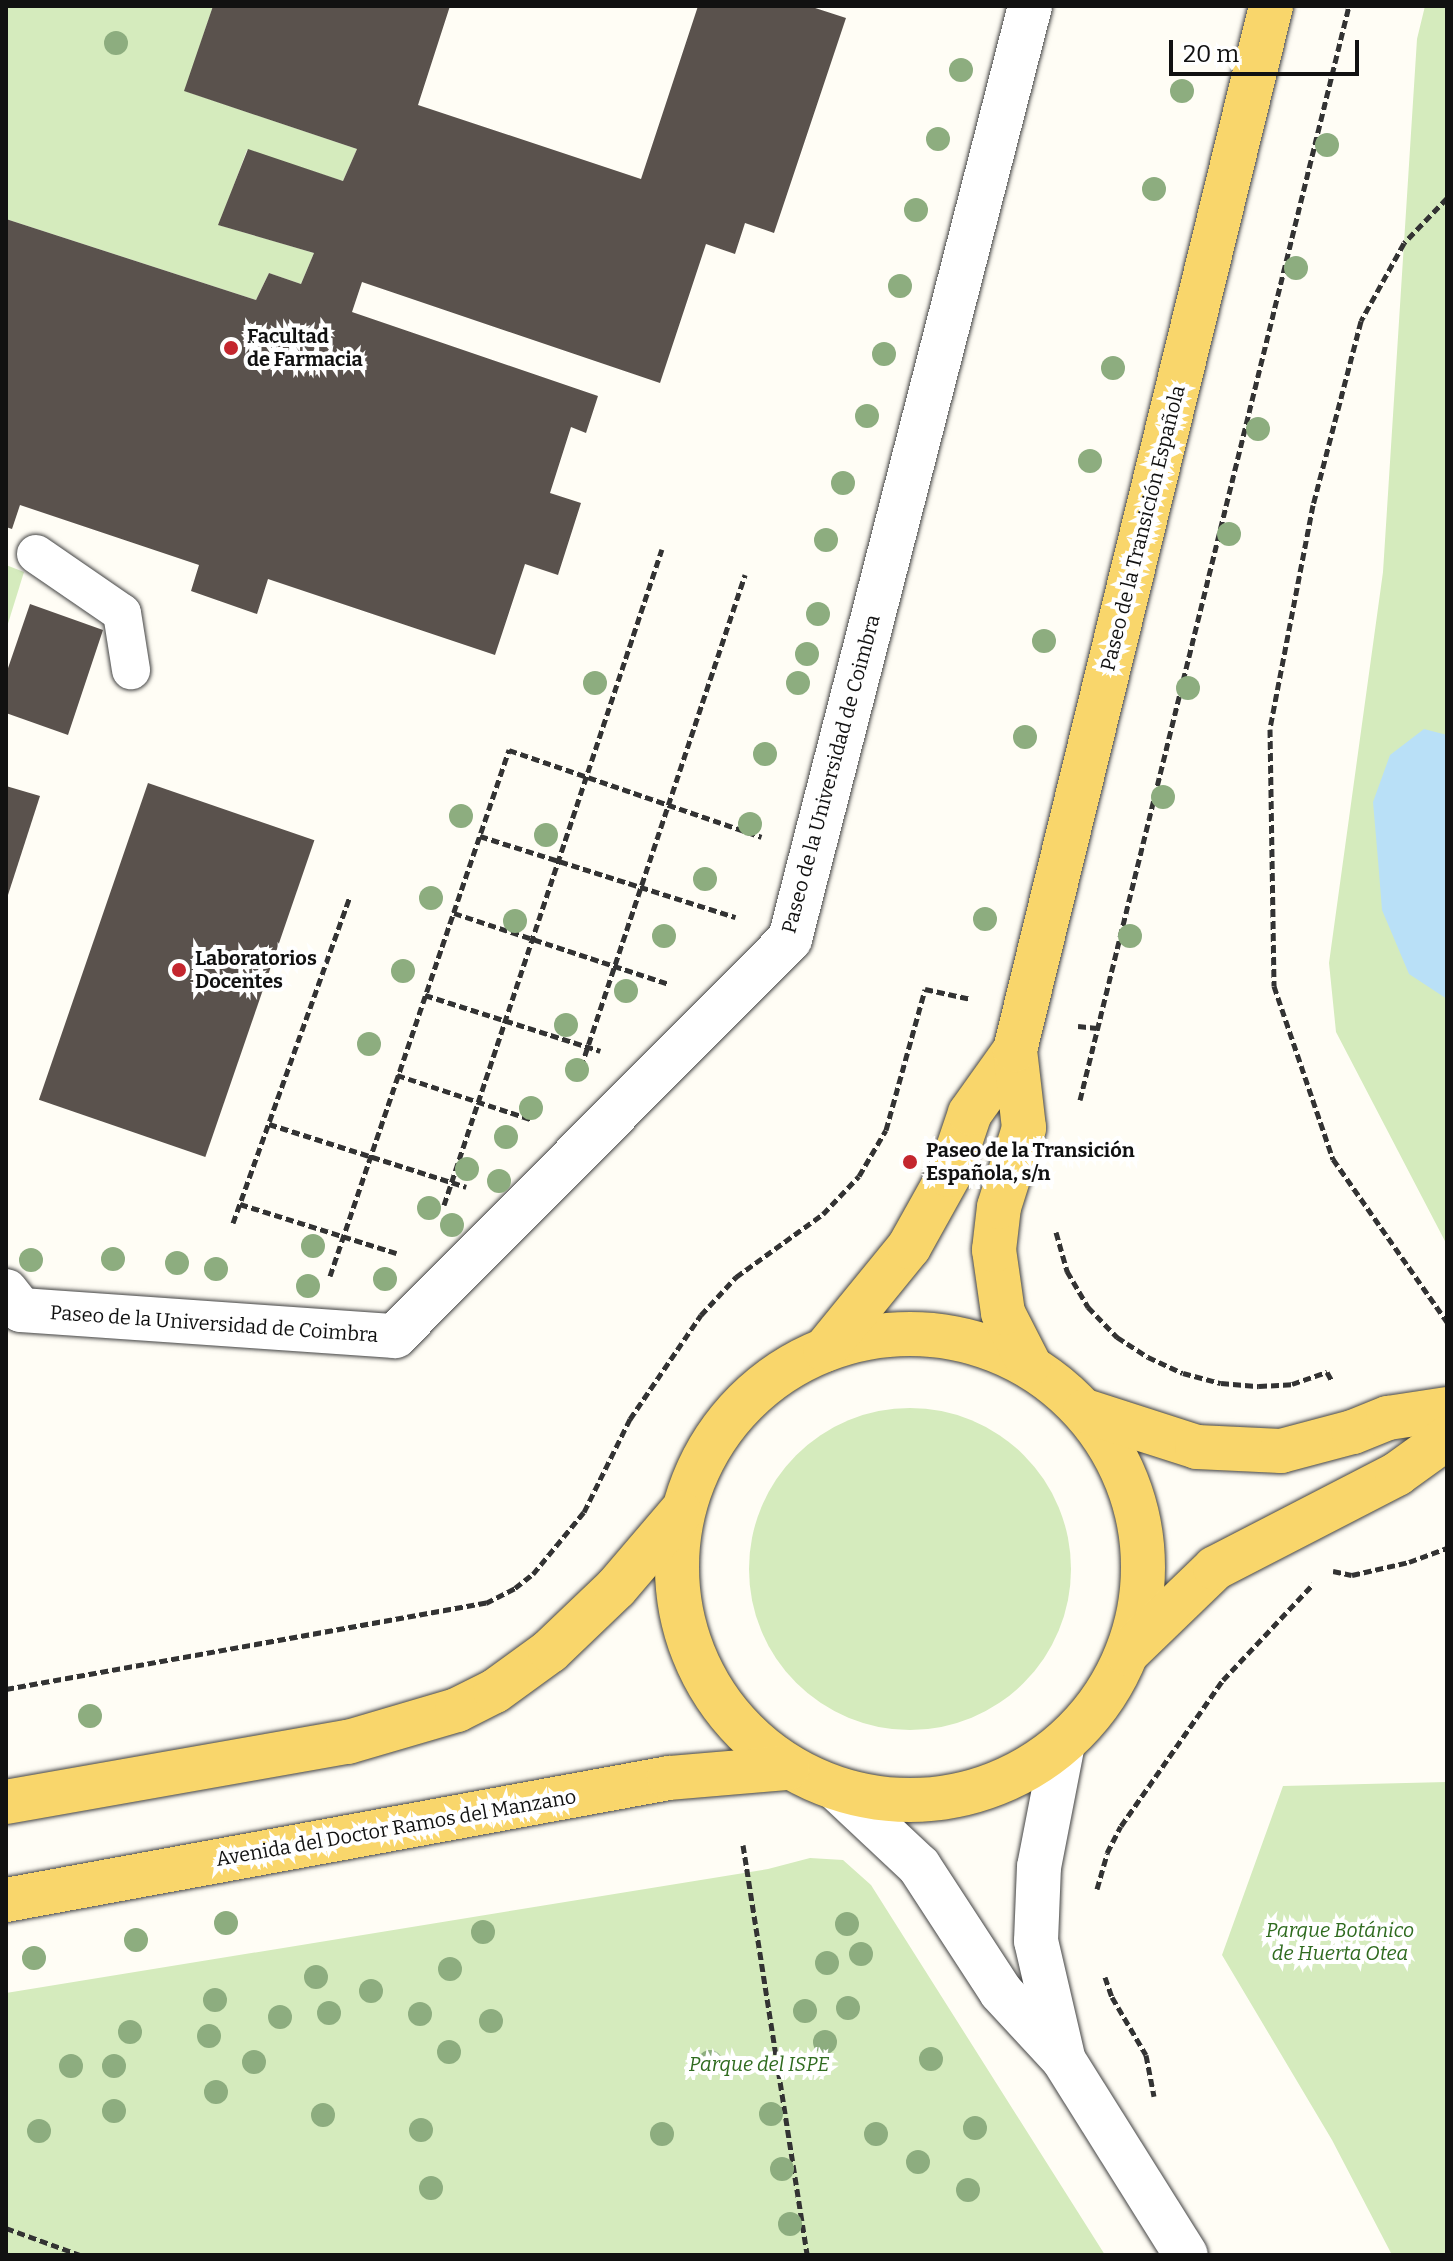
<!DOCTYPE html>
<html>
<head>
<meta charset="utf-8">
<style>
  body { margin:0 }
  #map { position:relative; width:1453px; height:2261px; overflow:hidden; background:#fffdf5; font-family:Bitter,serif }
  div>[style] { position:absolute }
  .green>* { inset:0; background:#d5ebbd }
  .round { border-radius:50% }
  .water>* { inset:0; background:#b9e0f7 }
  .building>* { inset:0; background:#5a524d; transform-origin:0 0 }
  .path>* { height:5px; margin-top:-2.5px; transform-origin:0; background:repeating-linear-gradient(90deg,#333 0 8px,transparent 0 12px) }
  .roads { filter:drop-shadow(0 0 2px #444) drop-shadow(0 0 2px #444) }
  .lane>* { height:38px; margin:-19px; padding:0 19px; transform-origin:19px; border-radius:19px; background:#fff }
  .street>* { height:44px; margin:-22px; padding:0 22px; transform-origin:22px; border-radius:22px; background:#fff }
  .primary>* { height:44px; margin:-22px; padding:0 22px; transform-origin:22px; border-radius:22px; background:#f9d66b }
  .primary>.ring { margin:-22px; padding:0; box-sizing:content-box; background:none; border:44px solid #f9d66b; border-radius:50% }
  .trees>* { width:24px; height:24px; margin:-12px; border-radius:50%; background:#8dad7f }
  .dots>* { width:22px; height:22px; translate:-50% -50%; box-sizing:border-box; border:4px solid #fff; border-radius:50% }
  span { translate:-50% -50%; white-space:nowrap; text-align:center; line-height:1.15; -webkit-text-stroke:8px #fff; paint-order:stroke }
  .poi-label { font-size:20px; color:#111; font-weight:700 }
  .left { translate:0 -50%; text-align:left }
  .street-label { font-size:20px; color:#111 }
  .park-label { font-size:20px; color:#2f6b1f; font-style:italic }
  .frame { position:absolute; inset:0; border:8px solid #111; pointer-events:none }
  .scale { position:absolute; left:1169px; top:40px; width:190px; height:36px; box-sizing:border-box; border:4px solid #111; border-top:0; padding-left:10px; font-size:24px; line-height:28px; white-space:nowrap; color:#111; -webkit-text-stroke:6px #fff; paint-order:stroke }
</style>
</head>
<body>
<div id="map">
  <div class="green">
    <i style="clip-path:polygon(6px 6px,213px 6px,185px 91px,357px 149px,343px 181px,247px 150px,219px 225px,314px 253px,301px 284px,269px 273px,256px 300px,6px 219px)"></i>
    <i style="clip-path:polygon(1425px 6px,1447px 6px,1447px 1245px,1336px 1032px,1329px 963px,1383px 572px,1417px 39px)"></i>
    <i style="clip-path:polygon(6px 565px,24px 572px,6px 630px)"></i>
    <i class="round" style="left:749px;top:1408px;width:322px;height:322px"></i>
    <i style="clip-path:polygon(1447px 1782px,1447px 2255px,1392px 2255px,1332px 2140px,1222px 1955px,1283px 1786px)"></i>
    <i style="clip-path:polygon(810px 1858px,843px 1860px,871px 1885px,1105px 2255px,6px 2255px,6px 1993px,768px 1869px)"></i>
  </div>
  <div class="water">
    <i style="clip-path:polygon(1424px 729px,1447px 735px,1447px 999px,1409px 974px,1382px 910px,1378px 860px,1373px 802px,1390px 755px)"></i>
  </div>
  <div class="building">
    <i style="clip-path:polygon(213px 6px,450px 6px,418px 105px,641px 179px,698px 6px,809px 6px,846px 18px,774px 233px,745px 223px,735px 254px,706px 244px,660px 383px,362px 282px,352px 312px,598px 396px,586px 433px,571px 427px,550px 493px,581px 503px,558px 575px,525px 564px,495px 655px,268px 579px,257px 614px,191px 591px,199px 565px,20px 505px,12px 529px,6px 527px,6px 219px,256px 300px,269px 273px,301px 284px,314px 253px,218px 225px,248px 149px,343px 181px,357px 149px,184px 91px)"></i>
    <i style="clip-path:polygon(30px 604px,103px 630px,68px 735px,6px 713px,6px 674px)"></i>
    <i style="left:148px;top:783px;width:176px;height:335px;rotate:19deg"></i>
    <i style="clip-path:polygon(6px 786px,40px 796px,7px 898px,6px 898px)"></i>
  </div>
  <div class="path">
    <i style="left:1447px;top:198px;width:62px;rotate:133.7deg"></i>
    <i style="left:1404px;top:243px;width:89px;rotate:118.9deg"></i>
    <i style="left:1361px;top:321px;width:190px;rotate:104.6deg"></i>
    <i style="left:1313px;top:505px;width:228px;rotate:100.9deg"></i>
    <i style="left:1270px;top:729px;width:257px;rotate:89.1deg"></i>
    <i style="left:1274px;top:986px;width:183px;rotate:71.2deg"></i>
    <i style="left:1333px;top:1159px;width:199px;rotate:55deg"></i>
    <i style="left:480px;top:836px;width:268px;rotate:17.6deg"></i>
    <i style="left:454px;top:913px;width:226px;rotate:18.3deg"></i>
    <i style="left:425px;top:995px;width:184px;rotate:17.7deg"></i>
    <i style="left:1078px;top:1026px;width:19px;rotate:6deg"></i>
    <i style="left:581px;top:1067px;width:519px;rotate:-71.57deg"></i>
    <i style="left:397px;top:1075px;width:143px;rotate:18.3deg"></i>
    <i style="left:1080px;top:1100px;width:1127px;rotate:-76.19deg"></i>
    <i style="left:269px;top:1124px;width:207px;rotate:17.7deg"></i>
    <i style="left:240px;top:1204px;width:164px;rotate:17.4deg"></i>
    <i style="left:444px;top:1205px;width:691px;rotate:-71.62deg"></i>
    <i style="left:233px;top:1223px;width:346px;rotate:-70.3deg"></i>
    <i style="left:1056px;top:1232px;width:41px;rotate:74.2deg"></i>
    <i style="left:1067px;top:1271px;width:42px;rotate:59.7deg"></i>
    <i style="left:1088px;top:1307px;width:42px;rotate:46deg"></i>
    <i style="left:1117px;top:1337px;width:37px;rotate:33deg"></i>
    <i style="left:1148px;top:1357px;width:38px;rotate:25deg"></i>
    <i style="left:1183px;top:1373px;width:39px;rotate:15deg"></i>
    <i style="left:1221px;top:1383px;width:38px;rotate:5deg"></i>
    <i style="left:1259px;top:1386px;width:33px;rotate:-3deg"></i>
    <i style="left:1292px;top:1384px;width:37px;rotate:-19deg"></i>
    <i style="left:1327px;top:1372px;width:10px;rotate:61deg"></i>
    <i style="left:330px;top:1276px;width:556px;rotate:-71.21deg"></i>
    <i style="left:509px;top:750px;width:267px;rotate:19deg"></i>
    <i style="left:1333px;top:1571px;width:19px;rotate:12deg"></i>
    <i style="left:1352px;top:1575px;width:58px;rotate:-12.8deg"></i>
    <i style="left:1409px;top:1562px;width:40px;rotate:-20.2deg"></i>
    <i style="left:6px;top:1689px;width:488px;rotate:-10.2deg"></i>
    <i style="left:486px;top:1603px;width:33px;rotate:-27deg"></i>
    <i style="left:515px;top:1588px;width:23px;rotate:-38deg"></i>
    <i style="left:533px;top:1574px;width:80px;rotate:-50.6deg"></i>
    <i style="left:584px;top:1512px;width:104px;rotate:-63.7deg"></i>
    <i style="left:630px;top:1419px;width:126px;rotate:-55.7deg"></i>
    <i style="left:701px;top:1315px;width:52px;rotate:-47.4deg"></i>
    <i style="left:736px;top:1277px;width:107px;rotate:-35.9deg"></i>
    <i style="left:823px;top:1214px;width:52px;rotate:-46.5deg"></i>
    <i style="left:859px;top:1176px;width:53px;rotate:-59.6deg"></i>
    <i style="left:886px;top:1130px;width:146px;rotate:-74.5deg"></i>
    <i style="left:925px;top:989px;width:47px;rotate:12.3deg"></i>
    <i style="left:743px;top:1845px;width:415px;rotate:81.1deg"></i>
    <i style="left:1097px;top:1889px;width:37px;rotate:-74deg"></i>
    <i style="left:1107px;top:1853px;width:30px;rotate:-63deg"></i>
    <i style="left:1121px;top:1826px;width:178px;rotate:-55.1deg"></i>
    <i style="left:1223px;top:1680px;width:132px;rotate:-46.8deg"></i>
    <i style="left:1105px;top:1977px;width:21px;rotate:71deg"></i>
    <i style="left:1112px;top:1997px;width:67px;rotate:59.6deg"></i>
    <i style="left:1146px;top:2055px;width:42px;rotate:79deg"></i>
    <i style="left:6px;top:2228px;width:79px;rotate:20deg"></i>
  </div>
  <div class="roads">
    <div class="lane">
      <i style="left:36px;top:554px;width:104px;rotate:34.5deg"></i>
      <i style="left:122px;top:613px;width:58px;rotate:81deg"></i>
    </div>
    <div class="street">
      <i style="left:6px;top:1291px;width:24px;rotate:52deg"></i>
      <i style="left:21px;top:1310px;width:375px;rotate:4deg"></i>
      <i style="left:395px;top:1336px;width:560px;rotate:-45.14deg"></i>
      <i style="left:790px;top:939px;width:963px;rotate:-75.57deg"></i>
      <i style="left:838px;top:1790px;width:111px;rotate:43.2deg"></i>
      <i style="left:919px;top:1866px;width:150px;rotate:56.9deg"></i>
      <i style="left:1001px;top:1992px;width:91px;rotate:47.2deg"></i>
      <i style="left:1063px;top:2059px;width:231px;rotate:57.9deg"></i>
      <i style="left:1063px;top:2057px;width:119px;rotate:-103.1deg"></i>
      <i style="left:1036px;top:1941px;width:74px;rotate:-87.7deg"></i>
      <i style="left:1039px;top:1867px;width:125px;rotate:-79deg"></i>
    </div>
    <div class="primary">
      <i class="ring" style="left:677px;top:1334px;width:422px;height:422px"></i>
      <i style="left:825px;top:1350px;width:133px;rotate:-50.8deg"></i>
      <i style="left:909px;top:1247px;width:82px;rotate:-60.9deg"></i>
      <i style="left:949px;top:1175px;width:65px;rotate:-71.3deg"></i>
      <i style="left:970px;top:1113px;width:77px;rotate:-54.5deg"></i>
      <i style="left:1029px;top:1364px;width:57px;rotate:-117deg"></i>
      <i style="left:1003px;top:1313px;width:64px;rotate:-98.1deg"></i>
      <i style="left:994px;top:1250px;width:43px;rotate:-83.4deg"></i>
      <i style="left:999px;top:1207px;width:83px;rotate:-72.4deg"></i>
      <i style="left:1024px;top:1128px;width:79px;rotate:-96.6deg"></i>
      <i style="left:1015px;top:1050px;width:1075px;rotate:-76.22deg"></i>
      <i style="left:1085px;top:1411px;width:118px;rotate:17.8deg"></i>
      <i style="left:1197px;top:1447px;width:84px;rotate:2.7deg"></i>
      <i style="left:1281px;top:1451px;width:74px;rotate:-14.8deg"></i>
      <i style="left:1353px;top:1432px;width:38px;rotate:-22deg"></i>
      <i style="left:1388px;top:1418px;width:60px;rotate:-8.7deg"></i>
      <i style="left:1127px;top:1653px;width:122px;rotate:-44deg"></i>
      <i style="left:1215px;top:1568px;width:205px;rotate:-27.3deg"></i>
      <i style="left:1397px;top:1474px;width:62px;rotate:-35.8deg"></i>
      <i style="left:6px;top:1802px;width:347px;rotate:-10deg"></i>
      <i style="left:348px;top:1742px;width:114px;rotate:-16.4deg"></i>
      <i style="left:457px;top:1710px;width:42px;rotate:-26.6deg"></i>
      <i style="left:495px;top:1691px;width:68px;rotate:-36deg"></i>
      <i style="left:550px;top:1651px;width:91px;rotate:-43.7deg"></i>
      <i style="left:616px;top:1588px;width:99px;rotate:-49.5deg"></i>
      <i style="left:6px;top:1900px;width:674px;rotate:-10.43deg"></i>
      <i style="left:669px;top:1778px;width:119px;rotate:-4.8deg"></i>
    </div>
  </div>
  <div class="trees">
    <i style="left:116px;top:43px"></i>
    <i style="left:961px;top:70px"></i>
    <i style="left:1182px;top:91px"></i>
    <i style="left:938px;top:139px"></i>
    <i style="left:1327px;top:145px"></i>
    <i style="left:1154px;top:189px"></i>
    <i style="left:916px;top:210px"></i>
    <i style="left:1296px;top:268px"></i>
    <i style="left:900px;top:286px"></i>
    <i style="left:884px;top:354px"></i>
    <i style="left:1113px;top:368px"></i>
    <i style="left:867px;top:416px"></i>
    <i style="left:1258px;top:429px"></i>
    <i style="left:1090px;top:461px"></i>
    <i style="left:843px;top:483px"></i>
    <i style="left:1229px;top:534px"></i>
    <i style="left:826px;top:540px"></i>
    <i style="left:818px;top:614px"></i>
    <i style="left:1044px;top:641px"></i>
    <i style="left:807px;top:654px"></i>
    <i style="left:595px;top:683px"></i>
    <i style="left:798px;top:683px"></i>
    <i style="left:1188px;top:688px"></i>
    <i style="left:1025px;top:737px"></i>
    <i style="left:765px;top:754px"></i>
    <i style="left:1163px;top:797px"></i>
    <i style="left:461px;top:816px"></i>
    <i style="left:750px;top:824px"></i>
    <i style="left:546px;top:835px"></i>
    <i style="left:705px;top:879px"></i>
    <i style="left:431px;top:898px"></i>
    <i style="left:985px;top:919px"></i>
    <i style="left:515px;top:921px"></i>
    <i style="left:664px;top:936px"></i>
    <i style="left:1130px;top:936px"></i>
    <i style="left:403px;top:971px"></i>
    <i style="left:626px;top:991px"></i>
    <i style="left:566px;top:1025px"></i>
    <i style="left:369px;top:1044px"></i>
    <i style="left:577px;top:1070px"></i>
    <i style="left:531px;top:1108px"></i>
    <i style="left:506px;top:1137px"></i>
    <i style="left:467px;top:1169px"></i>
    <i style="left:499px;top:1181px"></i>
    <i style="left:429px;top:1208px"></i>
    <i style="left:452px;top:1225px"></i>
    <i style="left:313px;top:1246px"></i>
    <i style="left:113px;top:1259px"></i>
    <i style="left:31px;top:1260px"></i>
    <i style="left:177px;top:1263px"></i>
    <i style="left:216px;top:1269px"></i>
    <i style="left:385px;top:1279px"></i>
    <i style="left:308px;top:1286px"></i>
    <i style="left:90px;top:1716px"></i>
    <i style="left:226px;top:1923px"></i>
    <i style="left:847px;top:1924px"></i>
    <i style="left:483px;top:1932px"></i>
    <i style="left:136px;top:1940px"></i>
    <i style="left:861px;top:1954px"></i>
    <i style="left:34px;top:1958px"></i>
    <i style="left:827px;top:1963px"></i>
    <i style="left:450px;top:1969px"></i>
    <i style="left:316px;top:1977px"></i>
    <i style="left:371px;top:1991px"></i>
    <i style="left:215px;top:2000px"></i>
    <i style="left:848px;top:2008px"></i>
    <i style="left:805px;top:2011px"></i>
    <i style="left:329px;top:2013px"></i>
    <i style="left:420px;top:2014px"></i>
    <i style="left:280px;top:2017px"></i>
    <i style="left:491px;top:2021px"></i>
    <i style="left:130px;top:2032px"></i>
    <i style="left:209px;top:2036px"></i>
    <i style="left:825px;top:2042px"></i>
    <i style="left:449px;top:2052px"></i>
    <i style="left:931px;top:2059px"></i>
    <i style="left:254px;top:2062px"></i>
    <i style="left:710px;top:2062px"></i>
    <i style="left:71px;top:2066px"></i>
    <i style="left:114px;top:2066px"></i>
    <i style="left:216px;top:2092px"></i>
    <i style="left:114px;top:2111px"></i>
    <i style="left:771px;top:2114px"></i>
    <i style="left:323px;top:2115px"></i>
    <i style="left:975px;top:2128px"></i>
    <i style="left:421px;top:2130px"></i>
    <i style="left:39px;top:2131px"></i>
    <i style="left:662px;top:2134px"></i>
    <i style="left:876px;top:2134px"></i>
    <i style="left:918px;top:2162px"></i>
    <i style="left:782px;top:2169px"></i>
    <i style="left:431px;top:2188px"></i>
    <i style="left:968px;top:2190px"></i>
    <i style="left:790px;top:2224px"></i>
  </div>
  <div class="dots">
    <i style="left:231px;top:348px;background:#c4262e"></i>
    <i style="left:179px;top:970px;background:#c4262e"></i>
    <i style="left:910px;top:1162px;background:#c4262e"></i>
  </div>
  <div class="poi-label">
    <span class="left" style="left:247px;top:348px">Facultad<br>de Farmacia</span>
    <span class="left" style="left:195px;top:970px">Laboratorios<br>Docentes</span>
    <span class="left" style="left:926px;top:1162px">Paseo de la Transición<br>Española, s/n</span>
  </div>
  <div class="street-label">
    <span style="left:1143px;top:528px;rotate:-76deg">Paseo de la Transición Española</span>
    <span style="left:831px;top:774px;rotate:-75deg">Paseo de la Universidad de Coimbra</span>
    <span style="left:214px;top:1324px;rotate:4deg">Paseo de la Universidad de Coimbra</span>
    <span style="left:396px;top:1828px;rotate:-10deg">Avenida del Doctor Ramos del Manzano</span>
  </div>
  <div class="park-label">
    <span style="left:1340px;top:1942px">Parque Botánico<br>de Huerta Otea</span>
    <span style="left:759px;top:2064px">Parque del ISPE</span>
  </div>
  <div class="frame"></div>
  <div class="scale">20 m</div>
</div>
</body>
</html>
